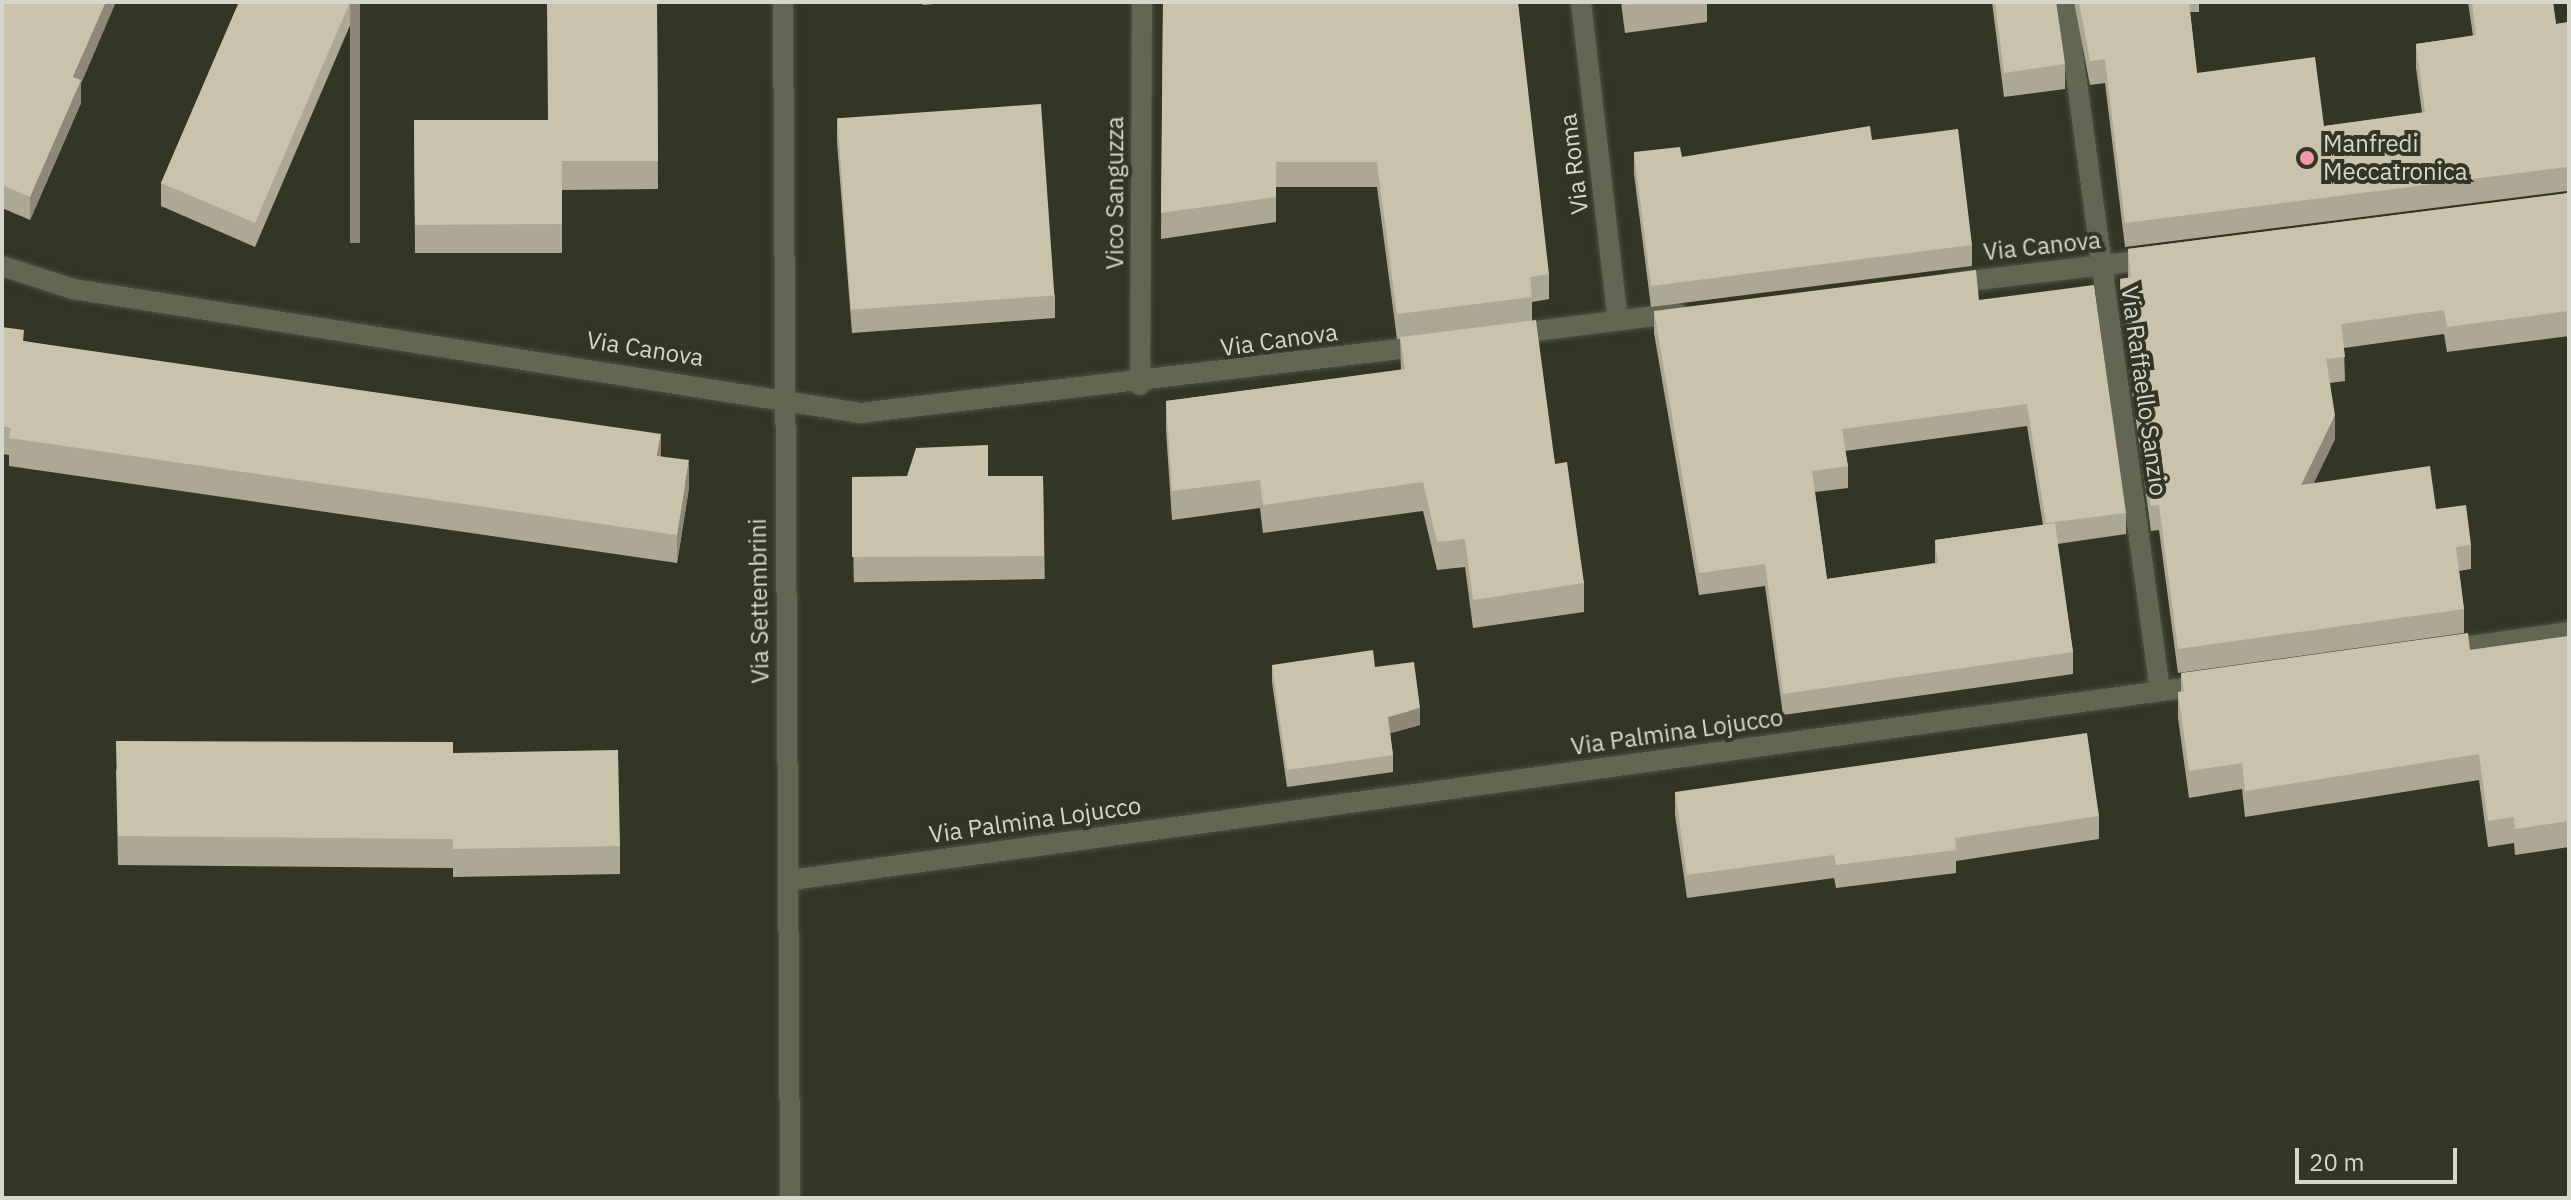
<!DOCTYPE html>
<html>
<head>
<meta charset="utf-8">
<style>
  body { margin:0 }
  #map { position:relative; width:2571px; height:1200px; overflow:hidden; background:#333624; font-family:"IBM Plex Sans",sans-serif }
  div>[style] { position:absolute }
  .roads { filter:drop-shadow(0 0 2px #4f5142) drop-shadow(0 0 2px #4f5142) }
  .minor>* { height:20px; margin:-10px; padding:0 10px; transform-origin:10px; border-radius:10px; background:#626652 }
  .wall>* { inset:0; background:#ada894; transform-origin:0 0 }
  .shaded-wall>* { inset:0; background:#8d8878; transform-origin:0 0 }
  .building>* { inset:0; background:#c9c3ac; transform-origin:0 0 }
  .dots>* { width:22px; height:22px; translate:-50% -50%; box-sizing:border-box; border:4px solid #333624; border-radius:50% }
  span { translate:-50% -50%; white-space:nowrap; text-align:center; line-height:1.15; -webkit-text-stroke:8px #333624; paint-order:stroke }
  .poi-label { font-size:24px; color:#d5d7cc }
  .left { translate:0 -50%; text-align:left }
  .street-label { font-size:24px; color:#d5d7cc }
  .frame { position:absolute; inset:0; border:4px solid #d5d7cc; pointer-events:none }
  .scale { position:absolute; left:2295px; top:1148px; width:162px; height:36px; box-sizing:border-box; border:4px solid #d5d7cc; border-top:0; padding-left:10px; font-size:24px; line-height:28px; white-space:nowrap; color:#d5d7cc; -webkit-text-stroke:6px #333624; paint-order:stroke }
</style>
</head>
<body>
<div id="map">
  <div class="roads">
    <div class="minor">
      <i style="left:783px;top:2px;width:1196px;rotate:89.66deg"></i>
      <i style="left:1581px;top:2px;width:320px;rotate:83.4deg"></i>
      <i style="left:2066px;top:2px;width:695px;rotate:82.23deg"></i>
      <i style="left:2px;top:266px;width:75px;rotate:17.9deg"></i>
      <i style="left:73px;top:289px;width:797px;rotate:8.95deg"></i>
      <i style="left:860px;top:413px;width:569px;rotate:-6.76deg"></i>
      <i style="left:1953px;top:283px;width:203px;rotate:-6.8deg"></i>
      <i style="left:1512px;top:334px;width:167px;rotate:-7.2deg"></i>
      <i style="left:1140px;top:385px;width:383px;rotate:-89.7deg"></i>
      <i style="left:2443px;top:650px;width:127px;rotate:-8.1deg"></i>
      <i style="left:791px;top:880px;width:1427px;rotate:-7.85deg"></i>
    </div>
  </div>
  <div class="wall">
    <i style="clip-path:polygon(2px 2px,81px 84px,81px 103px,30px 220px,2px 208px)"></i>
    <i style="clip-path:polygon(239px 2px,360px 2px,255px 247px,161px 206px,161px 183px)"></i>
    <i style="clip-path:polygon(657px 2px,658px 189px,562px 190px,562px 253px,415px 253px,414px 120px,548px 120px)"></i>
    <i style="clip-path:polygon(923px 2px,956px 2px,923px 5px)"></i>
    <i style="clip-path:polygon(1163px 2px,1549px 274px,1549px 299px,1532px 302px,1532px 320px,1555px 464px,1584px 583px,1584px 612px,1473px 628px,1465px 567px,1437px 570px,1423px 511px,1263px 533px,1260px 508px,1172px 520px,1166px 430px,1166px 401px,1401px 370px,1400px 339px,1397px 339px,1377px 187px,1276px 187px,1276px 222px,1161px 239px)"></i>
    <i style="clip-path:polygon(1621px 2px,1707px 2px,1707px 22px,1625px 33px)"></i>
    <i style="clip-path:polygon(1992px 2px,2056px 2px,2065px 64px,2065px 89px,2004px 97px)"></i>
    <i style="clip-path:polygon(2074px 2px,2199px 2px,2199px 12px,2190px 12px,2197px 73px,2324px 126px,2422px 113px,2416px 68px,2416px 44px,2473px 36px,2468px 2px,2553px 2px,2556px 24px,2569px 22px,2569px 192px,2567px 191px,2125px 247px,2105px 83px,2090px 85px)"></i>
    <i style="clip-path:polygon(837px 118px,1055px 295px,1055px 318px,852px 333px,837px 142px)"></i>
    <i style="clip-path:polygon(1872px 140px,1972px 245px,1972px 266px,1651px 307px,1634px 174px,1634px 152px,1682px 157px)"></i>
    <i style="clip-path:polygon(2569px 193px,2569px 336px,2447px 352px,2444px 334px,2344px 348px,2345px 381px,2330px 383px,2335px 439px,2313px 484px,2436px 509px,2471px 545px,2471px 569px,2459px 571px,2464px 609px,2464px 633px,2178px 673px,2159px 530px,2151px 531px,2120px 303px,2120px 279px,2128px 278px,2128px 249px)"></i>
    <i style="clip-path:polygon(evenodd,1979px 300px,2126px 513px,2126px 534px,2057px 544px,2073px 652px,2073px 674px,1783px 715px,1765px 586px,1699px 595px,1654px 333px,1654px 311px,1979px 300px,2027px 426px,2043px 525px,1935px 540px,1935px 563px,1827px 579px,1815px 492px,1848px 488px,1848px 466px,1845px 451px,2027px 426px)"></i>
    <i style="clip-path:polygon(2px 327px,24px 341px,661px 457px,689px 488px,677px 563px,9px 466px,9px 455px,2px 454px)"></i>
    <i style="left:1043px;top:476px;width:103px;height:191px;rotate:89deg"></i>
    <i style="clip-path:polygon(2569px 636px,2569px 847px,2515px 855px,2514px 843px,2488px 847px,2479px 780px,2245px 817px,2242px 789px,2189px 798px,2178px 718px,2178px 692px,2181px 692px,2181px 673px,2470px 650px)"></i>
    <i style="clip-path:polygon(1272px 665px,1375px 667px,1420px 725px,1390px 733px,1393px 755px,1393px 772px,1287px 787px,1272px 682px)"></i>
    <i style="clip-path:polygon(453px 753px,620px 846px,620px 874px,453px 877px,453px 868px,118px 865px,116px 770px)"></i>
    <i style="clip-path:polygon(1675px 792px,2099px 816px,2099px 839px,1956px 861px,1956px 873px,1836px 888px,1834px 878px,1687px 898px,1675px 815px)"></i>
  </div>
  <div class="shaded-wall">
    <i style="clip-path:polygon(106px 2px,116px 2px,81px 84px,81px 103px,30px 220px,30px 197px,73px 77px)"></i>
    <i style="left:350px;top:2px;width:10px;height:241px"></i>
    <i style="clip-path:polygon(2335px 415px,2335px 439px,2301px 510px,2301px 485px)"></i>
    <i style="clip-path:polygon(661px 434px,661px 462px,657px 456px)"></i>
    <i style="clip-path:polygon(689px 460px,689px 488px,677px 563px,677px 535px)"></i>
    <i style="clip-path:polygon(1420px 708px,1420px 725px,1388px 734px,1388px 717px)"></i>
  </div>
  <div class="building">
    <i style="clip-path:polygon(2px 2px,106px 2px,73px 77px,81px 80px,30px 197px,2px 185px)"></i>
    <i style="clip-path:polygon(239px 2px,350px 2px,255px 223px,161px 183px)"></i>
    <i style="clip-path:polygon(547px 2px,657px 2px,658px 161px,562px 161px,562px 224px,415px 225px,414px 120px,548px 120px)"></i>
    <i style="clip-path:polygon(1163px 2px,1518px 2px,1549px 274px,1530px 277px,1532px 297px,1397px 314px,1377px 162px,1276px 162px,1276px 197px,1161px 213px)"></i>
    <i style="clip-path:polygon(1624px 2px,1650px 2px,1625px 5px)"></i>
    <i style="clip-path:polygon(1995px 2px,2056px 2px,2065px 64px,2004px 73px)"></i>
    <i style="clip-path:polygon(2079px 2px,2189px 2px,2197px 73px,2315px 57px,2324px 126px,2425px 112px,2416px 44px,2476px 35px,2472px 2px,2553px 2px,2556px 24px,2569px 22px,2569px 168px,2567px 167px,2125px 223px,2105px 59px,2090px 61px)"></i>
    <i style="left:1041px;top:104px;width:192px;height:204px;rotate:86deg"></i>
    <i style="clip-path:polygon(1870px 126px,1872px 140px,1958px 129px,1972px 245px,1651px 286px,1634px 152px,1680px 147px,1682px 157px)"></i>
    <i style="clip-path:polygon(2569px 193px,2569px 311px,2447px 327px,2444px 310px,2341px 324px,2345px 357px,2326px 359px,2335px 415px,2301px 485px,2430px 466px,2436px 509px,2466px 505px,2471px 545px,2456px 547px,2464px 609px,2178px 649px,2159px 505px,2151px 506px,2120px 279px,2131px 277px,2128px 249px)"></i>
    <i style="clip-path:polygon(1976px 270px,1979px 300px,2094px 285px,2126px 513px,2046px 523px,2027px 404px,1842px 429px,1848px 466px,1812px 471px,1827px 579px,1938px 563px,1935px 540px,2055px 523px,2073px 652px,1783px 694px,1765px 564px,1699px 573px,1654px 311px)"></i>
    <i style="clip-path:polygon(1536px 320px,1555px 464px,1567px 462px,1584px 583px,1473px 600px,1465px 539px,1437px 542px,1423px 482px,1263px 505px,1260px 480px,1172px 491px,1166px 401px,1405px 369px,1400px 337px)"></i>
    <i style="clip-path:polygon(2px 327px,24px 330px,23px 341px,661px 434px,657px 456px,689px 460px,677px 535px,9px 438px,11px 428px,2px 426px)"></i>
    <i style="clip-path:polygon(988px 445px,988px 476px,1043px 476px,1044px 556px,852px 557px,852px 477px,907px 476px,916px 448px)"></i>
    <i style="clip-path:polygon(2468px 633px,2470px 650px,2569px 636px,2569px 821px,2515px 829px,2514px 817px,2488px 821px,2479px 754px,2245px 791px,2242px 763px,2189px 771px,2178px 692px,2184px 691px,2181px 673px)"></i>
    <i style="clip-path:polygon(1373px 650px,1375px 667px,1414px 662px,1420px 708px,1388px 717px,1393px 755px,1287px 770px,1272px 665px)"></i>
    <i style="clip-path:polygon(2087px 733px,2099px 816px,1955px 838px,1956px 850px,1836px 865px,1834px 855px,1687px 875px,1675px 792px)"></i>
    <i style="clip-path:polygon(116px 741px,453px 742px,453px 753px,618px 750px,620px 846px,453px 849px,453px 839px,118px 836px)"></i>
  </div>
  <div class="dots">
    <i style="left:2307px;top:158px;background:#f39aaa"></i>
  </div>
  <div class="poi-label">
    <span class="left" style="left:2323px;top:158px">Manfredi<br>Meccatronica</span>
  </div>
  <div class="street-label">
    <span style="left:1574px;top:164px;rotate:-97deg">Via Roma</span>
    <span style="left:1115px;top:193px;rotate:-90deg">Vico Sanguzza</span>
    <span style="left:2042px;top:246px;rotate:-6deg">Via Canova</span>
    <span style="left:1279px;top:340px;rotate:-8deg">Via Canova</span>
    <span style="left:645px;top:349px;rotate:9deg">Via Canova</span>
    <span style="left:2144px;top:391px;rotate:82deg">Via Raffaello Sanzio</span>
    <span style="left:759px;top:601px;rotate:-91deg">Via Settembrini</span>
    <span style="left:1677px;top:732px;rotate:-8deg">Via Palmina Lojucco</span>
    <span style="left:1035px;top:820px;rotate:-8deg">Via Palmina Lojucco</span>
  </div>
  <div class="frame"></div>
  <div class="scale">20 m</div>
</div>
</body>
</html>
